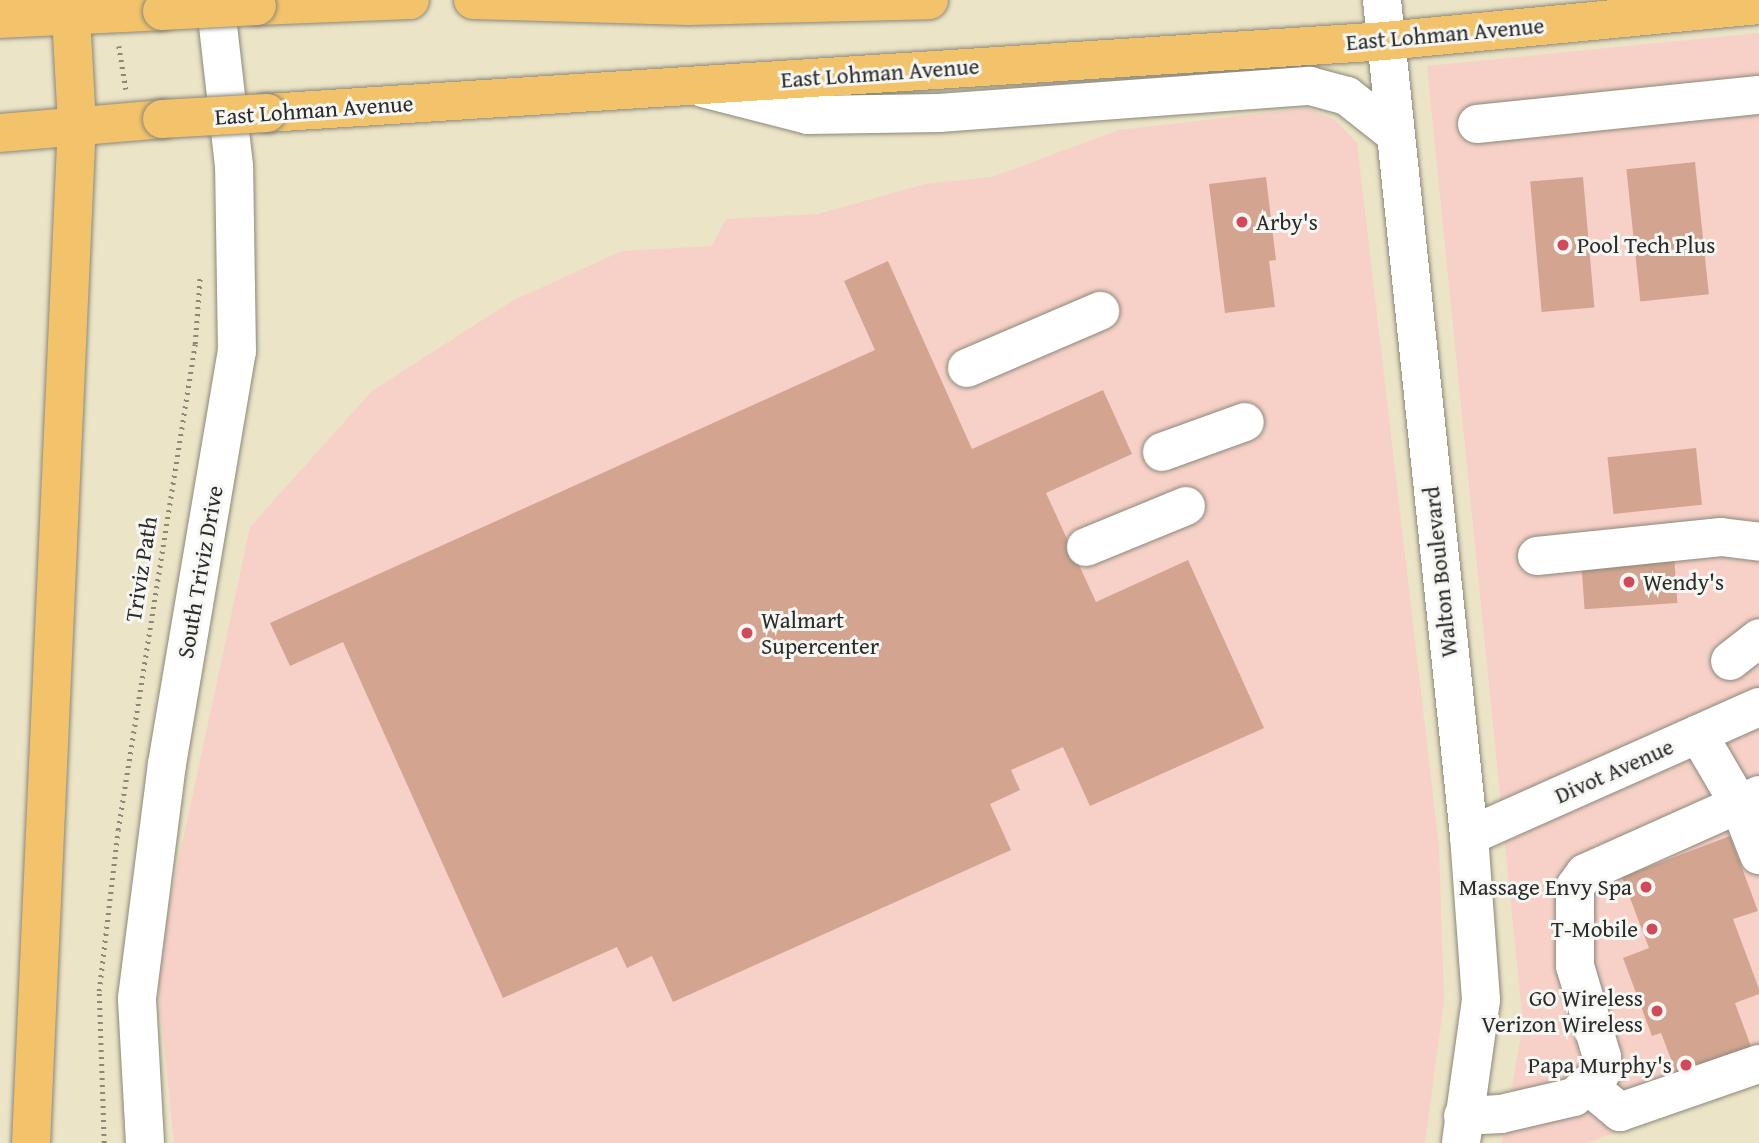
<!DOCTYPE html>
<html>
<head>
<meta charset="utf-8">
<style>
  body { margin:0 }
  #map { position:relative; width:1759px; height:1143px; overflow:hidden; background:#ebe4c7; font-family:"Gentium Book Plus",serif }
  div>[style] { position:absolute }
  .built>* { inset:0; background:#f7d1c7 }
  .building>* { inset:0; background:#d3a590; transform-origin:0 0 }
  .path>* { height:4.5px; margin-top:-2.25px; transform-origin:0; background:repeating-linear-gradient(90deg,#8b8879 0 2px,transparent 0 7px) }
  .roads { filter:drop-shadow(0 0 2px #8b8879) drop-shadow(0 0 2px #8b8879) }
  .minor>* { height:38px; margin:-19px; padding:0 19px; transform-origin:19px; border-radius:19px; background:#fff }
  .major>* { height:38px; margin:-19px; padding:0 19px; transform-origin:19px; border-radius:19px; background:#f2c36a }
  .highway>* { height:38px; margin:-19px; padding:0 19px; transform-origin:19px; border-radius:19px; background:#f2c36a }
  .bridges { filter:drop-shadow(0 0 2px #8b8879) drop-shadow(0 0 2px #8b8879) }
  .major-bridge>* { height:38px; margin:-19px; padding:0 19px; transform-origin:19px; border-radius:19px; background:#f2c36a }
  .dots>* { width:19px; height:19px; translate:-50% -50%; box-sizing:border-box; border:4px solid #f6f6f2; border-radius:50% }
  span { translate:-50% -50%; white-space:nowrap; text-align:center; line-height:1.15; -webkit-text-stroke:6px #f6f6f2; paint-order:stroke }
  .street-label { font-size:23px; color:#2b2b2b }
  .poi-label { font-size:23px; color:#2b2b2b }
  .left { translate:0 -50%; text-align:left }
  .right { translate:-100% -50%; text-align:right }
</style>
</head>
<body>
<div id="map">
  <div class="built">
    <i style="clip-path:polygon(1759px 33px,1759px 1079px,1587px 1143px,1502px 1143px,1523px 1024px,1427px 66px)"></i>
    <i style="clip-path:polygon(1308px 108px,1335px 120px,1357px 143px,1439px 847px,1444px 1001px,1425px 1143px,174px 1143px,156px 966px,250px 527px,372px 391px,512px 301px,622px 251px,712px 246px,726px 219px,818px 214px,925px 184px,992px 177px,1119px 130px)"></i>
  </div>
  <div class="building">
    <i style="left:1695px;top:162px;width:133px;height:69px;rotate:84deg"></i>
    <i style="clip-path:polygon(1266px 177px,1276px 260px,1269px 261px,1275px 307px,1225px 313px,1209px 184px)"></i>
    <i style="left:1583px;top:177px;width:131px;height:53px;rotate:85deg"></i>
    <i style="clip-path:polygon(888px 261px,972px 449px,1103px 390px,1132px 454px,1046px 493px,1096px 602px,1188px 560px,1264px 728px,1090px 806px,1063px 747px,1011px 770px,1020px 790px,990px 804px,1011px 850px,673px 1002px,652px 956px,627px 968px,617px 947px,503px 998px,343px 642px,290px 666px,270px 623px,875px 350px,844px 281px)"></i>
    <i style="left:1696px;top:448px;width:57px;height:89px;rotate:84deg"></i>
    <i style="left:1674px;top:555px;width:48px;height:93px;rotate:86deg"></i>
    <i style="clip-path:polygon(1730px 836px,1758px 911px,1733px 919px,1759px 989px,1759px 994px,1735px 1003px,1753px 1052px,1679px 1080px,1661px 1033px,1652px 1036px,1623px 958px,1649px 948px,1622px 877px)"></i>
  </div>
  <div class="path">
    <i style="left:119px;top:46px;width:44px;rotate:80.8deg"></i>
    <i style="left:104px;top:1143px;width:152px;rotate:-91.9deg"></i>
    <i style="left:99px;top:991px;width:162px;rotate:-83.3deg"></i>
    <i style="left:118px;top:830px;width:492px;rotate:-81deg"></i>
    <i style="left:195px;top:344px;width:68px;rotate:-85.8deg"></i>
  </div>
  <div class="roads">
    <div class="minor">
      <i style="left:1382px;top:0;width:841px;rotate:84.06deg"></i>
      <i style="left:1469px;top:836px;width:164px;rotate:85.8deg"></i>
      <i style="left:1481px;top:1000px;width:144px;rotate:98deg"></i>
      <i style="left:703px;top:88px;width:108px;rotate:14.4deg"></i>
      <i style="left:808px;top:115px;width:131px;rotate:-0.9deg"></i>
      <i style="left:939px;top:113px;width:372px;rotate:-4.2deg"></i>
      <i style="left:1310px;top:86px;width:38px;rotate:15deg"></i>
      <i style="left:1347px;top:96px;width:61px;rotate:38.4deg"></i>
      <i style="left:1477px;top:124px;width:283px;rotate:-5.9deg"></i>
      <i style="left:967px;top:368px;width:145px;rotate:-23.2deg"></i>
      <i style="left:1162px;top:452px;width:88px;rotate:-19.9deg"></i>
      <i style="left:1086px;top:547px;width:108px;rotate:-22.3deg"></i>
      <i style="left:1537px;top:556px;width:185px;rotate:-5.9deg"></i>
      <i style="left:1721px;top:537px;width:38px;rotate:7deg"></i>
      <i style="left:1730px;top:661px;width:37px;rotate:-38deg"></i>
      <i style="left:1759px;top:795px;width:22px;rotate:156deg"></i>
      <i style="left:1739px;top:804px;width:55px;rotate:68.6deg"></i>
      <i style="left:1469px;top:836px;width:317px;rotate:-24deg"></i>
      <i style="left:1590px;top:1087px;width:39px;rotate:40deg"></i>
      <i style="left:1620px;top:1112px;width:147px;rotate:-19.1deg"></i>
      <i style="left:1463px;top:1116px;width:38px;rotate:-3deg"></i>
      <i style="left:1501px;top:1114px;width:75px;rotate:-13.1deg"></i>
      <i style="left:1574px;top:1097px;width:36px;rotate:-42deg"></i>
      <i style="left:1601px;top:1073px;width:16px;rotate:-86deg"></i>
      <i style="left:1602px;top:1057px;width:95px;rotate:-106.5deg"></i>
      <i style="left:1575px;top:966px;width:79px;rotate:-90deg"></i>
      <i style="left:1575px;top:887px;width:17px;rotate:-54deg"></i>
      <i style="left:1585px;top:873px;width:169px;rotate:-24.1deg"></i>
      <i style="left:1739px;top:804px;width:81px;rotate:-120.4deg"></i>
      <i style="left:145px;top:1143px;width:145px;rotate:-93.2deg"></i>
      <i style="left:137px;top:998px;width:236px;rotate:-82.7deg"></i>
      <i style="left:167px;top:764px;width:418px;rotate:-80.4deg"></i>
      <i style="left:237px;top:352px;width:186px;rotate:-90.9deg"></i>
      <i style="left:234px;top:166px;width:167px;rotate:-96.5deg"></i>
    </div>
    <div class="major">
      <i style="left:473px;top:0;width:216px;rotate:1.6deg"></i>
      <i style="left:689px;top:6px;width:240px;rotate:-1.4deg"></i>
      <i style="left:257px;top:6px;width:153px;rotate:-2.2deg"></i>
      <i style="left:0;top:19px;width:162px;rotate:-2.8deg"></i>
      <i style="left:267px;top:113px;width:1120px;rotate:-3.68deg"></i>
      <i style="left:1385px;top:41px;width:376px;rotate:-5.5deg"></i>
      <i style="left:0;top:133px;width:163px;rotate:-4.9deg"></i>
    </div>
    <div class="highway">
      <i style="left:31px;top:1143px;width:1020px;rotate:-87.42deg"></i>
      <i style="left:77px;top:124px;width:124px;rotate:-93.2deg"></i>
    </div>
  </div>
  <div class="bridges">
    <div class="major-bridge">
      <i style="left:162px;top:11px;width:95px;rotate:-3deg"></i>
      <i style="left:162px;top:119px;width:105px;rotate:-3.3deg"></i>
    </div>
  </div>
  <div class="dots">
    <i style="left:1242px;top:222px;background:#d1495b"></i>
    <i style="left:1563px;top:245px;background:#d1495b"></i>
    <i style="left:1629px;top:582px;background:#d1495b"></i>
    <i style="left:747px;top:633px;background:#d1495b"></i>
    <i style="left:1646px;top:887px;background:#d1495b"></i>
    <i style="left:1652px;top:929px;background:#d1495b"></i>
    <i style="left:1657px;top:1011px;background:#d1495b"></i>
    <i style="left:1686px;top:1065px;background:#d1495b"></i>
  </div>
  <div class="street-label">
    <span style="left:1445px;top:34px;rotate:-5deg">East Lohman Avenue</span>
    <span style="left:880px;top:73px;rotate:-4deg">East Lohman Avenue</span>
    <span style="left:314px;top:110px;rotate:-4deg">East Lohman Avenue</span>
    <span style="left:141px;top:569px;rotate:-81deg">Triviz Path</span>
    <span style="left:200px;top:572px;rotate:-80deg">South Triviz Drive</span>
    <span style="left:1440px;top:572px;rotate:-96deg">Walton Boulevard</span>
    <span style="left:1614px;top:771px;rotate:-24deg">Divot Avenue</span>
  </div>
  <div class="poi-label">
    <span class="left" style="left:1256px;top:222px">Arby's</span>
    <span class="left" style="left:1577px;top:245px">Pool Tech Plus</span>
    <span class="left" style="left:1643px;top:582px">Wendy's</span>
    <span class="left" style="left:761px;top:633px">Walmart<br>Supercenter</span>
    <span class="right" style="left:1632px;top:887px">Massage Envy Spa</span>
    <span class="right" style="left:1638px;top:929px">T-Mobile</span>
    <span class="right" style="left:1643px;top:1011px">GO Wireless<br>Verizon Wireless</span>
    <span class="right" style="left:1672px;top:1065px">Papa Murphy's</span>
  </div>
</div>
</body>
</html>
